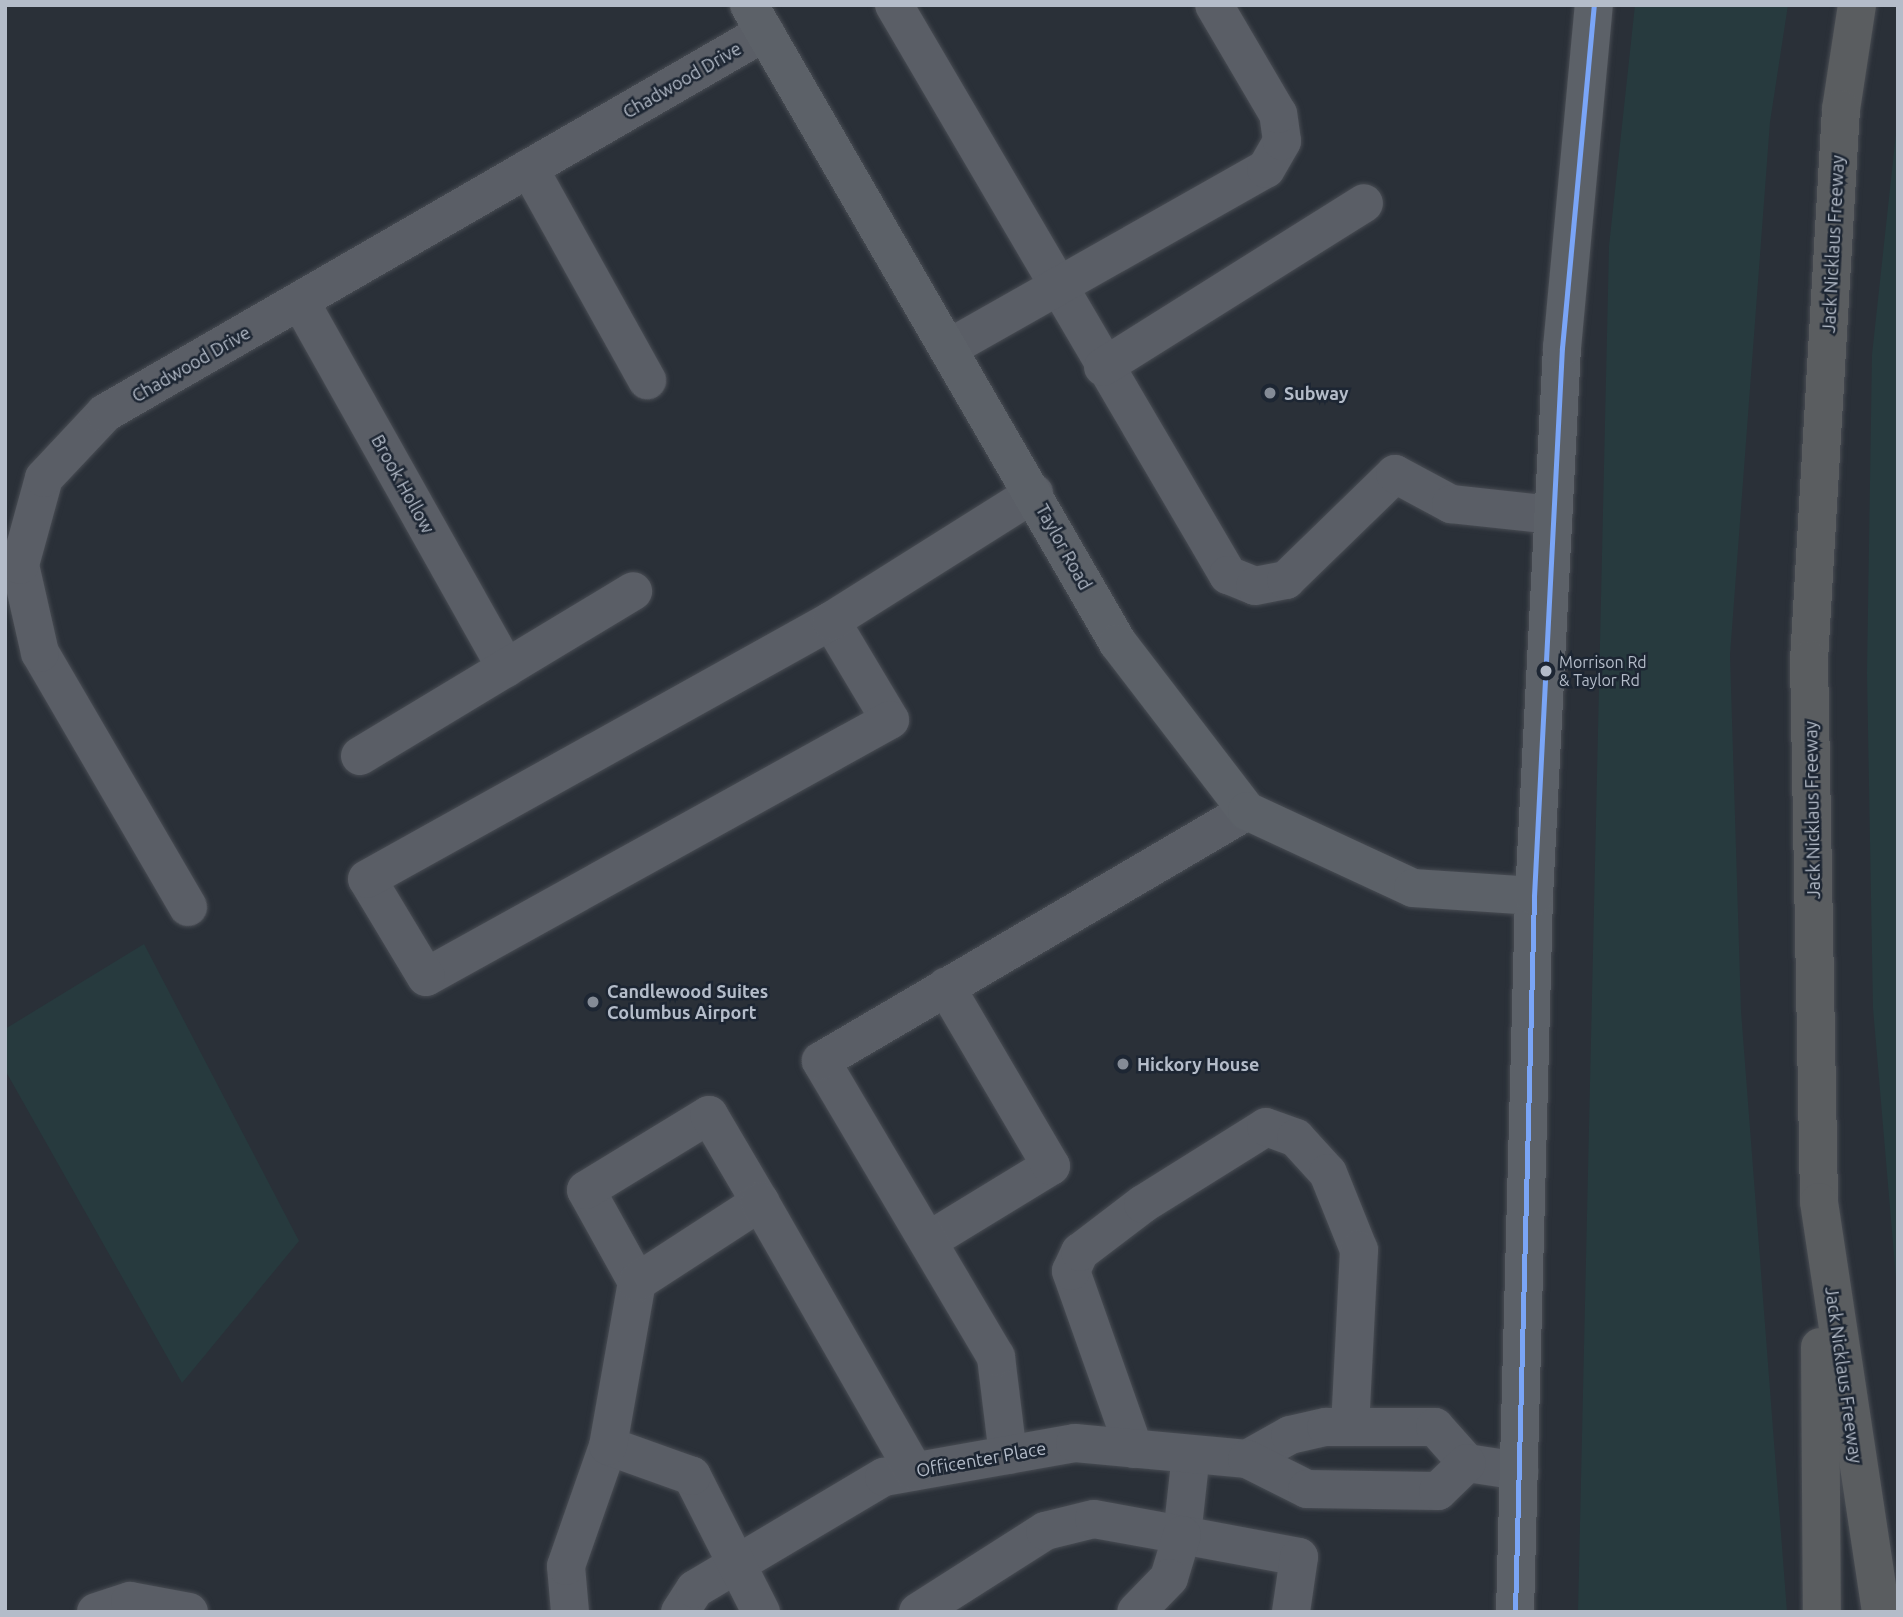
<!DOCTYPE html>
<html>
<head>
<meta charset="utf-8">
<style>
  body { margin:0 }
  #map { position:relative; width:1903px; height:1617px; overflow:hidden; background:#2a3038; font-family:Ubuntu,sans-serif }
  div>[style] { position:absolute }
  .green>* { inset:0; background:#273a3e }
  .roads { filter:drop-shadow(0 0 2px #484c53) drop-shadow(0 0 2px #484c53) }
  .minor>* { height:38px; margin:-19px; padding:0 19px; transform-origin:19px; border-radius:19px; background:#5a5e66 }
  .major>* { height:38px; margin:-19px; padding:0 19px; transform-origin:19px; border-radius:19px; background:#5c6168 }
  .highway>* { height:38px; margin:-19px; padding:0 19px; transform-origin:19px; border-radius:19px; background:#5a5d60 }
  .bus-1>* { height:5px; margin:-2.5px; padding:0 2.5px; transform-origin:2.5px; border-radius:2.5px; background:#7aa5f7 }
  .dots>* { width:19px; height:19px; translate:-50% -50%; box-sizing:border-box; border:4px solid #1d2633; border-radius:50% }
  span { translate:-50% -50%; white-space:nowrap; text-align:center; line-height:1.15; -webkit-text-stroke:5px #1d2633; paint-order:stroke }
  .bus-label { font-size:16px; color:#b4bcc9 }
  .left { translate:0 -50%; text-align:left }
  .street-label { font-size:18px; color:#b4bcc9 }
  .poi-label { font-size:18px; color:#b4bcc9; font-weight:700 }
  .frame { position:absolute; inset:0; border:7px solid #b4bcc9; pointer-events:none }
</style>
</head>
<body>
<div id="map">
  <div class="green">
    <i style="clip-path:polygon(1635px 5px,1788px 5px,1770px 122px,1730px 655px,1741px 1011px,1787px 1612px,1578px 1612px,1609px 246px)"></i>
    <i style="clip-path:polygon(1898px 115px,1898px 1302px,1873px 1008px,1867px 673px,1872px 355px)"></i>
    <i style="clip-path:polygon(144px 944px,299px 1241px,182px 1383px,5px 1070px,5px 1029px)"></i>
  </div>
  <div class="roads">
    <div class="minor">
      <i style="left:894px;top:5px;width:661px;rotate:59.63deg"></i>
      <i style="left:1228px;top:575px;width:29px;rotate:22deg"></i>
      <i style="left:1255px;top:586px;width:32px;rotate:-11deg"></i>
      <i style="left:1286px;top:580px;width:152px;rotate:-44.2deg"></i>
      <i style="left:1395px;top:474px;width:64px;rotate:28.2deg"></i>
      <i style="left:1451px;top:504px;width:103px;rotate:6.2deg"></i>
      <i style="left:529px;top:168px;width:243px;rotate:60.9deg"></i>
      <i style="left:300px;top:301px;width:421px;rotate:60.7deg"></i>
      <i style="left:949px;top:348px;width:364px;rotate:-29.5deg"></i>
      <i style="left:1266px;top:169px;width:32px;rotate:-60deg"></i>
      <i style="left:1282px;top:141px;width:27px;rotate:-98deg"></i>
      <i style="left:1278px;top:114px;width:126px;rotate:-120.4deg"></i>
      <i style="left:1103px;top:367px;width:308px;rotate:-32.1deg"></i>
      <i style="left:831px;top:621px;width:115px;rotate:59.2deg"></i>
      <i style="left:890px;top:720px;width:530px;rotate:151.02deg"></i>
      <i style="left:426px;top:977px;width:114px;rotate:-121deg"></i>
      <i style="left:367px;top:879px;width:531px;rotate:-29.08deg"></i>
      <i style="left:831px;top:621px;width:240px;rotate:-32.2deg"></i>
      <i style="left:360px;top:756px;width:319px;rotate:-31.1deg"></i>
      <i style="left:188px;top:907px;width:294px;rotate:-120.2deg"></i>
      <i style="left:40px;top:653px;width:90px;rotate:-102.8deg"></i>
      <i style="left:20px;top:565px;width:90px;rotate:-74.6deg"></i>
      <i style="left:44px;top:478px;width:89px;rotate:-46.8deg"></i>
      <i style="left:105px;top:413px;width:762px;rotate:-30deg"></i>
      <i style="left:928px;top:1241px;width:144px;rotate:-31.4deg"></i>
      <i style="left:1051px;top:1166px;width:208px;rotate:-120.4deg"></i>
      <i style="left:637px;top:1282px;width:105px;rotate:-119deg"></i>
      <i style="left:586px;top:1190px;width:144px;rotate:-31.4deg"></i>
      <i style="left:709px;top:1115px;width:101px;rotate:59.6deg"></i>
      <i style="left:1134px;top:1449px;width:189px;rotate:-109.5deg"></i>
      <i style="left:1071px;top:1271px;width:21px;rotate:-65deg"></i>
      <i style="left:1080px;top:1252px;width:79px;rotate:-37.3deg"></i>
      <i style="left:1143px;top:1204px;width:145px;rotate:-32deg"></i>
      <i style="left:1266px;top:1127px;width:32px;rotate:20deg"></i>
      <i style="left:1296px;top:1138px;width:47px;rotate:47.6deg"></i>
      <i style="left:1328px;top:1173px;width:83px;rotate:68.1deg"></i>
      <i style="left:1359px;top:1250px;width:177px;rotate:92.9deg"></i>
      <i style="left:1191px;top:1454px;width:81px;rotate:96.3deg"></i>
      <i style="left:1182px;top:1535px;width:119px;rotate:10.6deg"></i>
      <i style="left:1299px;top:1557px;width:56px;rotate:98.3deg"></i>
      <i style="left:1008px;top:1455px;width:99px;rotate:-97deg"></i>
      <i style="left:996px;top:1357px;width:344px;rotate:-120.6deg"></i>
      <i style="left:821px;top:1061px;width:494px;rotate:-30.4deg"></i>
      <i style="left:1247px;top:1459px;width:49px;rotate:-29.2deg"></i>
      <i style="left:1290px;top:1435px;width:37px;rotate:-13deg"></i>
      <i style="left:1326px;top:1427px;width:109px"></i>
      <i style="left:1435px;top:1427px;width:48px;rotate:48.4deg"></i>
      <i style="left:1467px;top:1463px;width:53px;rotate:8.7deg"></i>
      <i style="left:96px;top:1612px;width:36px;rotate:-18deg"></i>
      <i style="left:130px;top:1601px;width:60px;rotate:10.6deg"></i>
      <i style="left:570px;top:1612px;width:46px;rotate:-95deg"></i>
      <i style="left:566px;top:1566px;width:127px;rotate:-70.7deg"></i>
      <i style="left:680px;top:1612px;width:27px;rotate:-57deg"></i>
      <i style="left:695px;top:1589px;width:220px;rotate:-30.7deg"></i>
      <i style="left:884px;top:1477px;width:194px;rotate:-10.1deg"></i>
      <i style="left:1075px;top:1443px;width:173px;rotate:5.3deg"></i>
      <i style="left:1247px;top:1459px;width:67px;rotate:26.6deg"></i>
      <i style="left:1307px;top:1489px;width:131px;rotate:0.9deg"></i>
      <i style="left:1438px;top:1491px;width:40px;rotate:-44deg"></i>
      <i style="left:761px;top:1612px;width:153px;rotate:-116.9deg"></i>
      <i style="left:692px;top:1476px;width:89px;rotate:-160.3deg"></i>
      <i style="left:608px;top:1446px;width:167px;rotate:-80deg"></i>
      <i style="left:637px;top:1282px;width:147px;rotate:-33deg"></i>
      <i style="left:760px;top:1202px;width:310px;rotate:60.2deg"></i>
      <i style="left:918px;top:1612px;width:151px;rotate:-32.5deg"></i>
      <i style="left:1045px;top:1531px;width:50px;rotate:-13.8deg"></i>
      <i style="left:1094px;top:1519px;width:89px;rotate:10.3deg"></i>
      <i style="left:1182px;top:1535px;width:45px;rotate:106.8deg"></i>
      <i style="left:1169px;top:1578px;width:47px;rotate:134.1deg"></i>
    </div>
    <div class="major">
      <i style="left:749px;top:5px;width:737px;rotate:59.96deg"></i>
      <i style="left:1118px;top:643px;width:212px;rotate:52.5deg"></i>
      <i style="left:1247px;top:811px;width:183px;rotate:24.9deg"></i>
      <i style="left:1413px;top:888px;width:121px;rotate:3.8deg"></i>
      <i style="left:1515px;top:1612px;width:716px;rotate:-88.48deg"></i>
      <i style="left:1534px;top:896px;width:549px;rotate:-87.08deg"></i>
      <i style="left:1562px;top:348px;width:344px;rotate:-84.7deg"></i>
    </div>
    <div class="highway">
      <i style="left:1857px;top:5px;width:105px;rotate:98.7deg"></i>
      <i style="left:1841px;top:109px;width:552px;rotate:93.32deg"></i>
      <i style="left:1809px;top:660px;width:542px;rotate:88.94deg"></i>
      <i style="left:1819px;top:1202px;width:415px;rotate:81.4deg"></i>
      <i style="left:1820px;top:1347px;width:265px;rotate:89.6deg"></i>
    </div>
  </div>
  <div class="bus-1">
    <i style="left:1515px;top:1612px;width:716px;rotate:-88.48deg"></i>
    <i style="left:1534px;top:896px;width:549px;rotate:-87.08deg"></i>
    <i style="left:1562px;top:348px;width:344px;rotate:-84.7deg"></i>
  </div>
  <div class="dots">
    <i style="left:1270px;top:393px;background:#848b96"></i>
    <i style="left:1546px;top:671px;background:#b4bcc9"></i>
    <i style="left:593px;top:1002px;background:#848b96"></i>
    <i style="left:1123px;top:1064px;background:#848b96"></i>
  </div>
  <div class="bus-label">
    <span class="left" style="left:1559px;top:671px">Morrison Rd<br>&amp; Taylor Rd</span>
  </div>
  <div class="street-label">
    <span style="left:682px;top:80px;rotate:-30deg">Chadwood Drive</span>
    <span style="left:1833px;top:244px;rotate:-87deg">Jack Nicklaus Freeway</span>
    <span style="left:191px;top:364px;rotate:-30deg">Chadwood Drive</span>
    <span style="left:403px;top:484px;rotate:61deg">Brook Hollow</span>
    <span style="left:1064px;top:547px;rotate:61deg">Taylor Road</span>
    <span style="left:1812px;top:810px;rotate:-91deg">Jack Nicklaus Freeway</span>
    <span style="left:1844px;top:1375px;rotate:82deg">Jack Nicklaus Freeway</span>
    <span style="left:981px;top:1459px;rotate:-10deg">Officenter Place</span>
  </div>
  <div class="poi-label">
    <span class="left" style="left:1284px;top:393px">Subway</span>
    <span class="left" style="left:607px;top:1002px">Candlewood Suites<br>Columbus Airport</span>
    <span class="left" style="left:1137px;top:1064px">Hickory House</span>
  </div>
  <div class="frame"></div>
</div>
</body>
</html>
